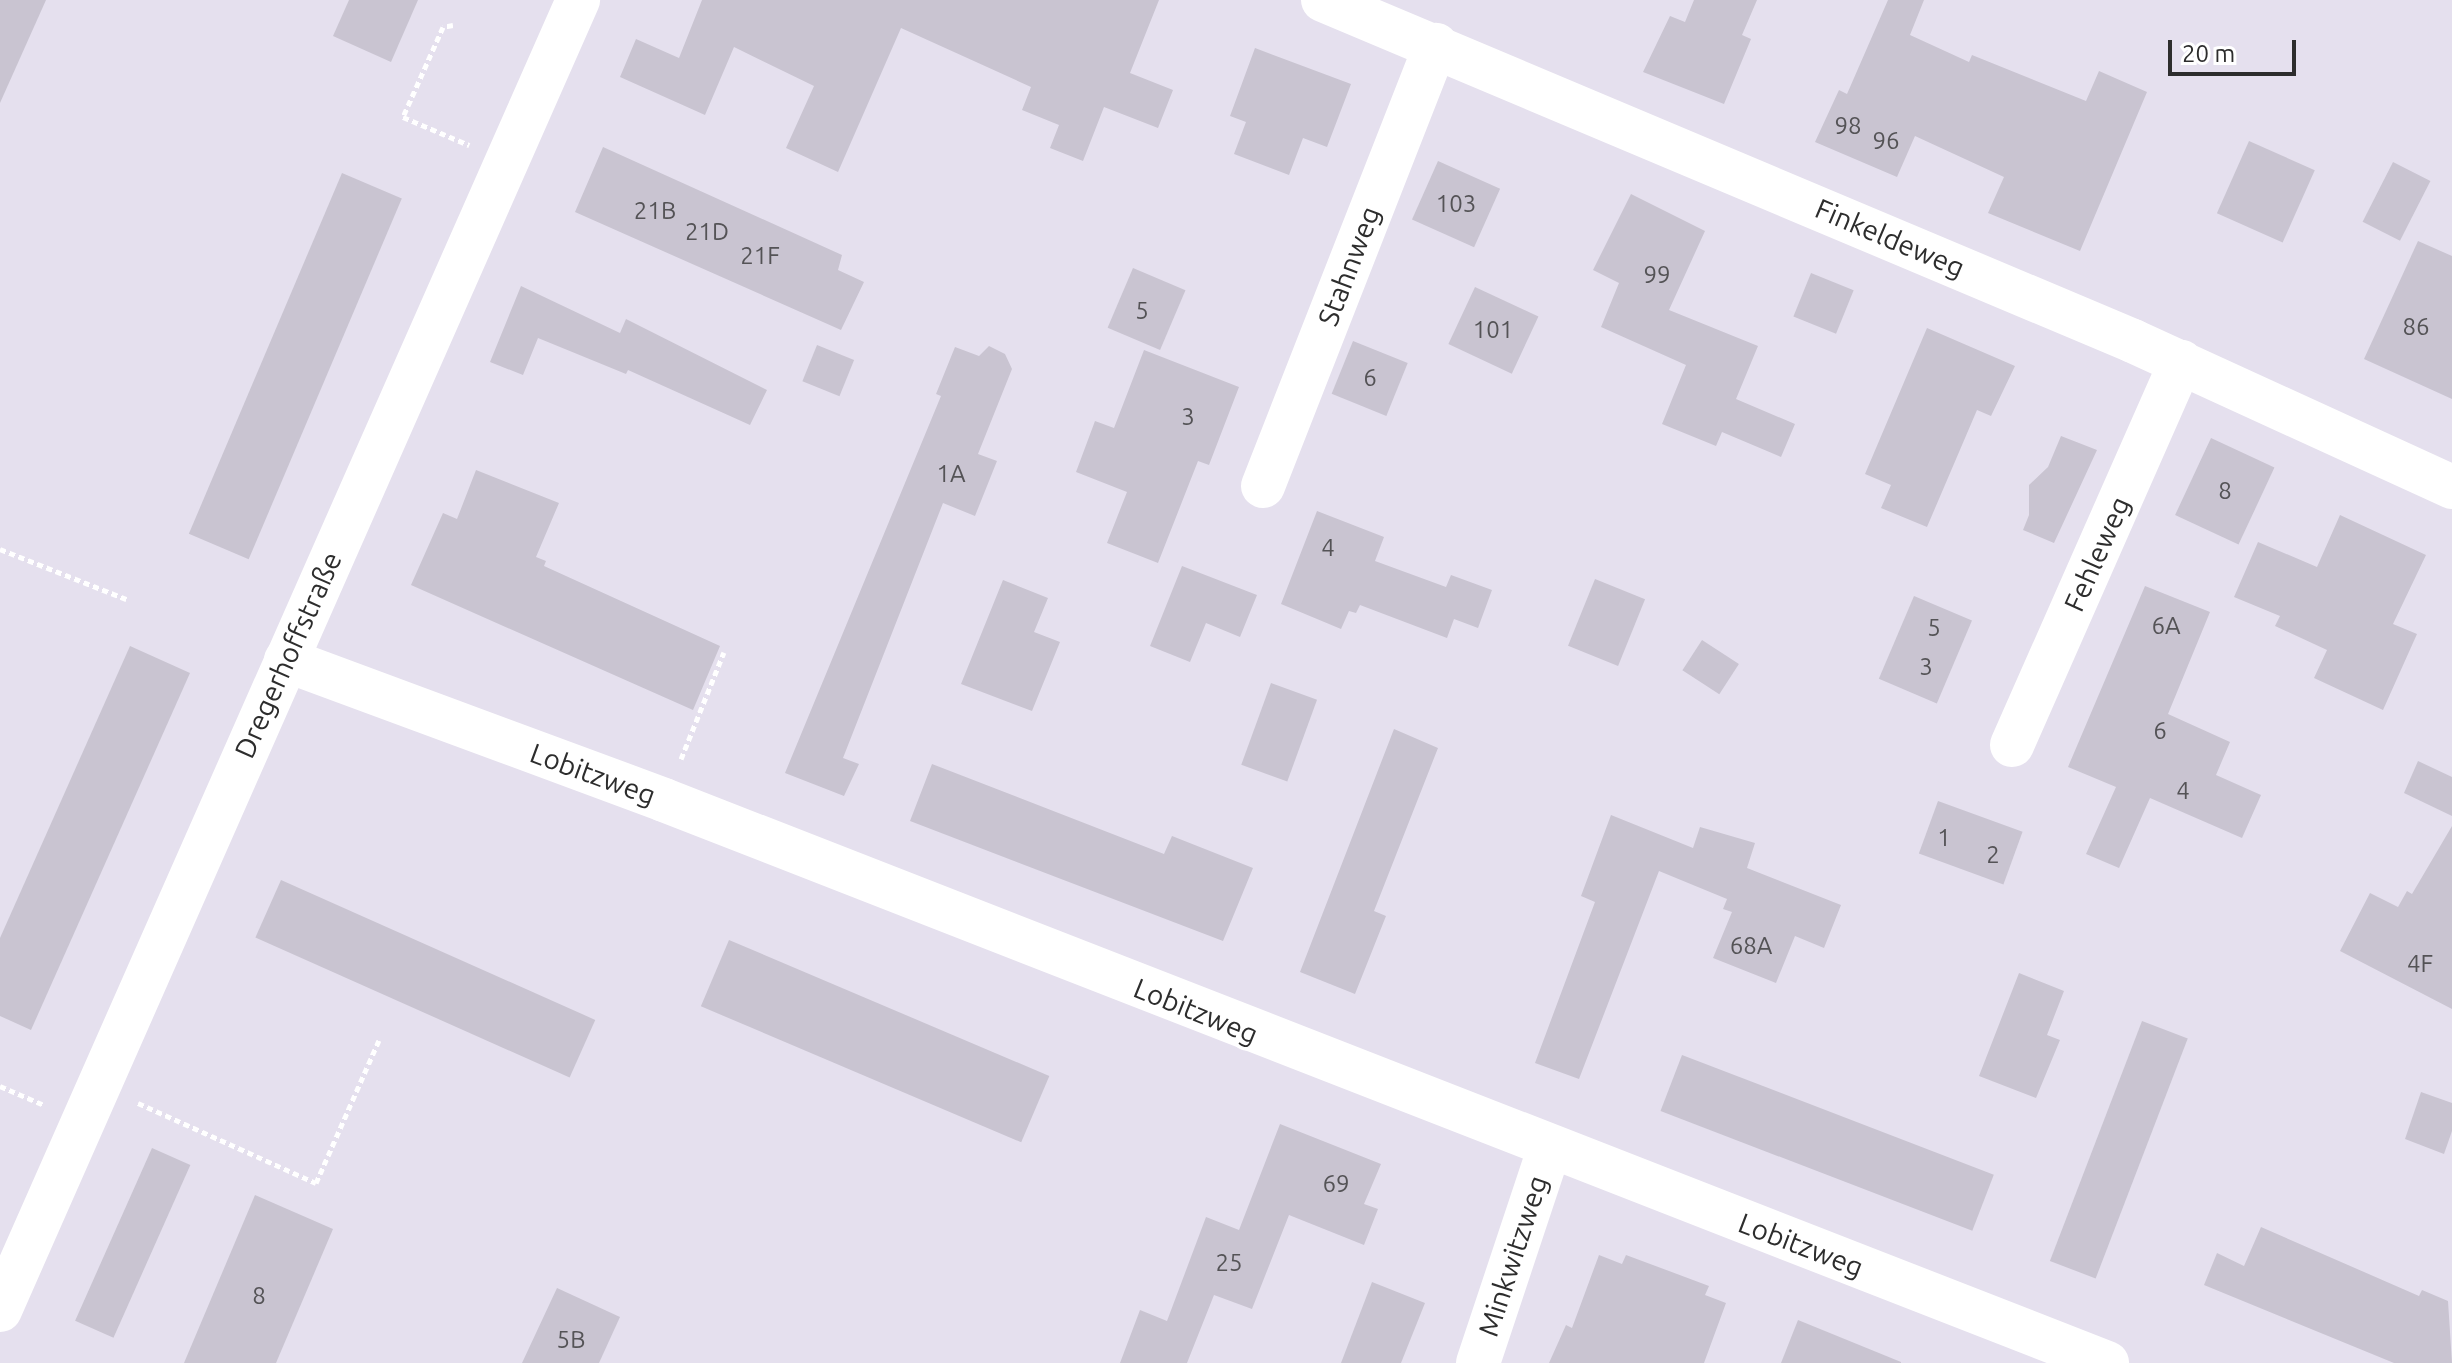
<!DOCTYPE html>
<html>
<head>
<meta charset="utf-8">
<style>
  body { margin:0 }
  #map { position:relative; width:2452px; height:1363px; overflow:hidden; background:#e5e0ee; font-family:Ubuntu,sans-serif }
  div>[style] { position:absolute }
  .building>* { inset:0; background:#c9c4d1; transform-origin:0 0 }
  .path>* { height:5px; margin-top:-2.5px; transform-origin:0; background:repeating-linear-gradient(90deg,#fff 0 6px,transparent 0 10px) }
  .minor>* { height:44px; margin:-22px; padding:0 22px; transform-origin:22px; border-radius:22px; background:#fff }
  span { translate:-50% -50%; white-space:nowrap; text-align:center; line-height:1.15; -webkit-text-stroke:7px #fff; paint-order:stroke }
  .number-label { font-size:24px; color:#545356 }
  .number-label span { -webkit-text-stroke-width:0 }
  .street-label { font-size:28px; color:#2d2d2d }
  .scale { position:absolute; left:2168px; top:40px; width:128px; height:36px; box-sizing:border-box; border:4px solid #2d2d2d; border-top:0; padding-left:10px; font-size:24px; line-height:28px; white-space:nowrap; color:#2d2d2d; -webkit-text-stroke:6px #fff; paint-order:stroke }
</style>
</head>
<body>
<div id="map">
  <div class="building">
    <i style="clip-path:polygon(0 0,46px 0,0 103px)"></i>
    <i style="clip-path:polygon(349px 0,418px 0,391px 62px,333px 36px)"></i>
    <i style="clip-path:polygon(702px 0,1159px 0,1130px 73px,1173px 90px,1158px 128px,1104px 107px,1083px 161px,1050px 148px,1059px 125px,1022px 110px,1031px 87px,901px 28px,838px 172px,786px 148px,814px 86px,734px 47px,705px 115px,620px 77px,636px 39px,679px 58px)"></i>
    <i style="clip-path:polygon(1694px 0,1757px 0,1742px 35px,1751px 39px,1724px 104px,1643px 72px,1670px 16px,1685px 22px)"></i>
    <i style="clip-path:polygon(1888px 0,1924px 0,1910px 35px,1969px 62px,1972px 55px,2086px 101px,2099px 71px,2147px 92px,2080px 251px,1988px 213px,2004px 177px,1915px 136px,1897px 177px,1815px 142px,1839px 90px,1847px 94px)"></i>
    <i style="clip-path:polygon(1255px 48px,1351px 84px,1327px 147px,1303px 138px,1289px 175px,1234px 154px,1246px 122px,1230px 116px)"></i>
    <i style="left:2249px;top:141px;width:72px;height:79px;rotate:24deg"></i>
    <i style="clip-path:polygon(603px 147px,842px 255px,838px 270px,864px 282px,841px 330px,575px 212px)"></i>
    <i style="left:1438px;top:161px;width:68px;height:64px;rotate:24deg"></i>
    <i style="left:2393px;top:162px;width:42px;height:67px;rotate:27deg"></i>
    <i style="left:342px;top:173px;width:65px;height:392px;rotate:23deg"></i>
    <i style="clip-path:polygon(1631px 194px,1705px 231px,1669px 310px,1758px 346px,1736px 399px,1795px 424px,1781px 457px,1722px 432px,1716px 446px,1662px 424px,1686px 365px,1601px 327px,1619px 283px,1593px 270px)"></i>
    <i style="clip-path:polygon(2418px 241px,2452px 256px,2452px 399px,2364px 359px)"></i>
    <i style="left:1133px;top:268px;width:57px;height:65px;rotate:23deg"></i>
    <i style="left:1811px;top:273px;width:46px;height:47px;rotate:22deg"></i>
    <i style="clip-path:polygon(521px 286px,620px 333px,626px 319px,767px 390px,750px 425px,628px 370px,626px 374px,538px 338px,523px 375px,490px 362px)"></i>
    <i style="left:1475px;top:287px;width:70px;height:63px;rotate:25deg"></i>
    <i style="clip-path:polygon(1927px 328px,2015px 366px,1991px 416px,1977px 410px,1927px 527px,1881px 508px,1891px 485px,1865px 474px)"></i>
    <i style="left:1353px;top:341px;width:59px;height:57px;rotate:22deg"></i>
    <i style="left:817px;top:345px;width:40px;height:39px;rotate:22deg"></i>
    <i style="clip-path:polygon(989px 346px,1005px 354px,1012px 369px,978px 454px,997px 461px,975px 516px,943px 503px,843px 758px,859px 764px,844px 796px,785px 773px,941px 396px,936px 394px,955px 347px,979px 356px)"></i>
    <i style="clip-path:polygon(1144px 350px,1239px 387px,1209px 465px,1198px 461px,1158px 563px,1107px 543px,1127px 492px,1076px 472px,1095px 421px,1114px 428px)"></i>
    <i style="clip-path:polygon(2061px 436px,2097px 450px,2054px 543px,2023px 530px,2029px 515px,2029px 485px,2048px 467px)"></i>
    <i style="left:2211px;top:438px;width:70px;height:85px;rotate:25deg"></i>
    <i style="clip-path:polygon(476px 470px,559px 503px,536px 557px,546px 561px,544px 566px,720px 646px,693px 710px,411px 585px,443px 513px,457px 519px)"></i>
    <i style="clip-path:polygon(1317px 511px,1384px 537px,1375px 561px,1446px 587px,1451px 575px,1492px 590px,1478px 628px,1454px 619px,1447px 638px,1360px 605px,1356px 613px,1349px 611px,1341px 629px,1281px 604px)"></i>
    <i style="clip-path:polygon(2340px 515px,2426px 555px,2393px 624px,2417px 634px,2383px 710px,2314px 678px,2327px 650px,2275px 626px,2280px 616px,2234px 597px,2258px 542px,2317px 567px)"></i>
    <i style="clip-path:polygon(1182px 566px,1257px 595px,1240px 637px,1206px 623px,1190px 662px,1150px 646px)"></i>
    <i style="left:1595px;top:579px;width:54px;height:72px;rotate:22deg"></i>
    <i style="clip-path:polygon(1003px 580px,1048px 598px,1034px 632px,1060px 642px,1032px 711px,961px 684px)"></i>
    <i style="clip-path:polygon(2145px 586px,2210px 612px,2168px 714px,2230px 742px,2216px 775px,2261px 795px,2242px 838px,2150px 798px,2119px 868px,2086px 854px,2116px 787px,2068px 767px)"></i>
    <i style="left:1914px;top:596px;width:63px;height:90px;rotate:23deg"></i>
    <i style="left:1702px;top:640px;width:44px;height:36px;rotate:33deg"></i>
    <i style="clip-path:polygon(130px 646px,190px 673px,31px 1030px,0 1016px,0 938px)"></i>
    <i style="left:1271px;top:683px;width:49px;height:87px;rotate:20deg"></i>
    <i style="clip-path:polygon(1394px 729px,1438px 748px,1374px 911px,1386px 916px,1355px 994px,1300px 972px)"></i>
    <i style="clip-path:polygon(2418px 761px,2452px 777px,2452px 816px,2404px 793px)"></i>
    <i style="clip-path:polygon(932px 764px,1164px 854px,1172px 836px,1253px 868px,1223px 941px,910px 821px)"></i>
    <i style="left:1938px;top:801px;width:90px;height:56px;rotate:20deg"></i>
    <i style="clip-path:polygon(1611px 815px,1693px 848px,1700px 827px,1755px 843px,1747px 868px,1841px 905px,1824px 948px,1795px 936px,1776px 983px,1713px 958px,1732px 912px,1723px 909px,1727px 899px,1659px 871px,1579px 1079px,1535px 1063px,1595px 902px,1581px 896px)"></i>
    <i style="clip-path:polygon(2452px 826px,2452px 1009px,2340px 951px,2370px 893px,2398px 907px,2407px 891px,2412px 894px)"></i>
    <i style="left:281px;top:880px;width:344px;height:63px;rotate:24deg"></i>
    <i style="left:729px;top:940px;width:348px;height:72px;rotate:23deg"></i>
    <i style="clip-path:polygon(2019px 973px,2064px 991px,2047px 1035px,2060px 1040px,2036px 1098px,1979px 1076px)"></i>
    <i style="left:2142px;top:1021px;width:49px;height:257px;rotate:21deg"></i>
    <i style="left:1682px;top:1055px;width:334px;height:60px;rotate:21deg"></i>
    <i style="clip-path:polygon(2421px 1092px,2452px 1103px,2452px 1131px,2444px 1154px,2405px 1139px)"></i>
    <i style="clip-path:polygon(1280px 1124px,1381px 1164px,1364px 1204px,1378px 1209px,1364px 1245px,1289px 1215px,1252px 1309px,1214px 1295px,1187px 1363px,1120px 1363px,1140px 1310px,1167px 1321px,1206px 1217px,1239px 1230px)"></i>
    <i style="left:152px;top:1148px;width:42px;height:189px;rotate:24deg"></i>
    <i style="clip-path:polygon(255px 1195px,333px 1229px,276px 1363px,184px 1363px)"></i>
    <i style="clip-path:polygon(2261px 1227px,2419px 1296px,2422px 1290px,2448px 1301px,2452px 1363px,2394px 1363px,2204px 1285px,2217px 1253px,2244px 1266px)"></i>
    <i style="clip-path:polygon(1599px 1255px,1622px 1264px,1626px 1255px,1669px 1271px,1709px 1286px,1705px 1295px,1726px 1303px,1704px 1363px,1549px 1363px,1566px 1325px,1572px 1328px)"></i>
    <i style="clip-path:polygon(1372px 1282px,1425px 1303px,1401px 1363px,1341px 1363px)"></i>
    <i style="clip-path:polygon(557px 1288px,620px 1317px,599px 1363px,522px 1363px)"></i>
    <i style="clip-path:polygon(1798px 1320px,1901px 1362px,1901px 1363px,1781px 1363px)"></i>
  </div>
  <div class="path">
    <i style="left:453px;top:25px;width:10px;rotate:169deg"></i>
    <i style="left:443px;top:27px;width:98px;rotate:114deg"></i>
    <i style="left:403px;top:117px;width:72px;rotate:23deg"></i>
    <i style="left:0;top:549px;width:136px;rotate:21.6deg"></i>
    <i style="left:681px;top:759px;width:115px;rotate:-68.1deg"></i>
    <i style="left:0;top:1086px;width:48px;rotate:23.4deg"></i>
    <i style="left:138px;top:1103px;width:195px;rotate:24.2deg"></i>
    <i style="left:316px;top:1183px;width:156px;rotate:-66.2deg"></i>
  </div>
  <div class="minor">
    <i style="left:1323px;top:0;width:879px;rotate:22.83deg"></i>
    <i style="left:2133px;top:341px;width:351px;rotate:24.6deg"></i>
    <i style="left:1263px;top:486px;width:474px;rotate:-68.6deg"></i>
    <i style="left:286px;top:660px;width:403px;rotate:20.3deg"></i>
    <i style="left:664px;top:800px;width:1549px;rotate:21.31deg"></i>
    <i style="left:2012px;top:745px;width:419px;rotate:-66.2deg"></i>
    <i style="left:0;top:1310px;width:1432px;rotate:-66.19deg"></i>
    <i style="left:1478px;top:1363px;width:225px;rotate:-71.6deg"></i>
  </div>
  <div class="number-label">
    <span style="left:1848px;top:126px">98</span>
    <span style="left:1886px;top:141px">96</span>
    <span style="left:1456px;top:204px">103</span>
    <span style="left:655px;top:211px">21B</span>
    <span style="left:707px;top:232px">21D</span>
    <span style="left:760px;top:256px">21F</span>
    <span style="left:1657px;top:275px">99</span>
    <span style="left:1142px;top:311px">5</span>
    <span style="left:2416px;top:327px">86</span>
    <span style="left:1493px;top:330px">101</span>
    <span style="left:1370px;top:378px">6</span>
    <span style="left:1188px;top:417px">3</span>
    <span style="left:951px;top:474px">1A</span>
    <span style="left:2225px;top:491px">8</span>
    <span style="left:1328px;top:548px">4</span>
    <span style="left:2166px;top:626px">6A</span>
    <span style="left:1934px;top:628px">5</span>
    <span style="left:1926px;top:667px">3</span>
    <span style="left:2160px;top:731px">6</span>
    <span style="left:2183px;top:791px">4</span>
    <span style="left:1944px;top:838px">1</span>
    <span style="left:1993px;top:855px">2</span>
    <span style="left:1751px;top:946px">68A</span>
    <span style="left:2420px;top:964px">4F</span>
    <span style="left:1336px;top:1184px">69</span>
    <span style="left:1229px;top:1263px">25</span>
    <span style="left:259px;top:1296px">8</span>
    <span style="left:571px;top:1340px">5B</span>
  </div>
  <div class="street-label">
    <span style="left:1890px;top:238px;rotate:23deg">Finkeldeweg</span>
    <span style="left:1349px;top:266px;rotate:-69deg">Stahnweg</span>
    <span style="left:2097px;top:554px;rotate:-66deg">Fehleweg</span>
    <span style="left:288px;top:655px;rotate:-66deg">Dregerhoffstraße</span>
    <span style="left:593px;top:774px;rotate:20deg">Lobitzweg</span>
    <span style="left:1196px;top:1011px;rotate:22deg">Lobitzweg</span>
    <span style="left:1801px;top:1245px;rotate:21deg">Lobitzweg</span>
    <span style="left:1513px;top:1256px;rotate:-72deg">Minkwitzweg</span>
  </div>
  <div class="scale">20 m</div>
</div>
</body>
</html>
